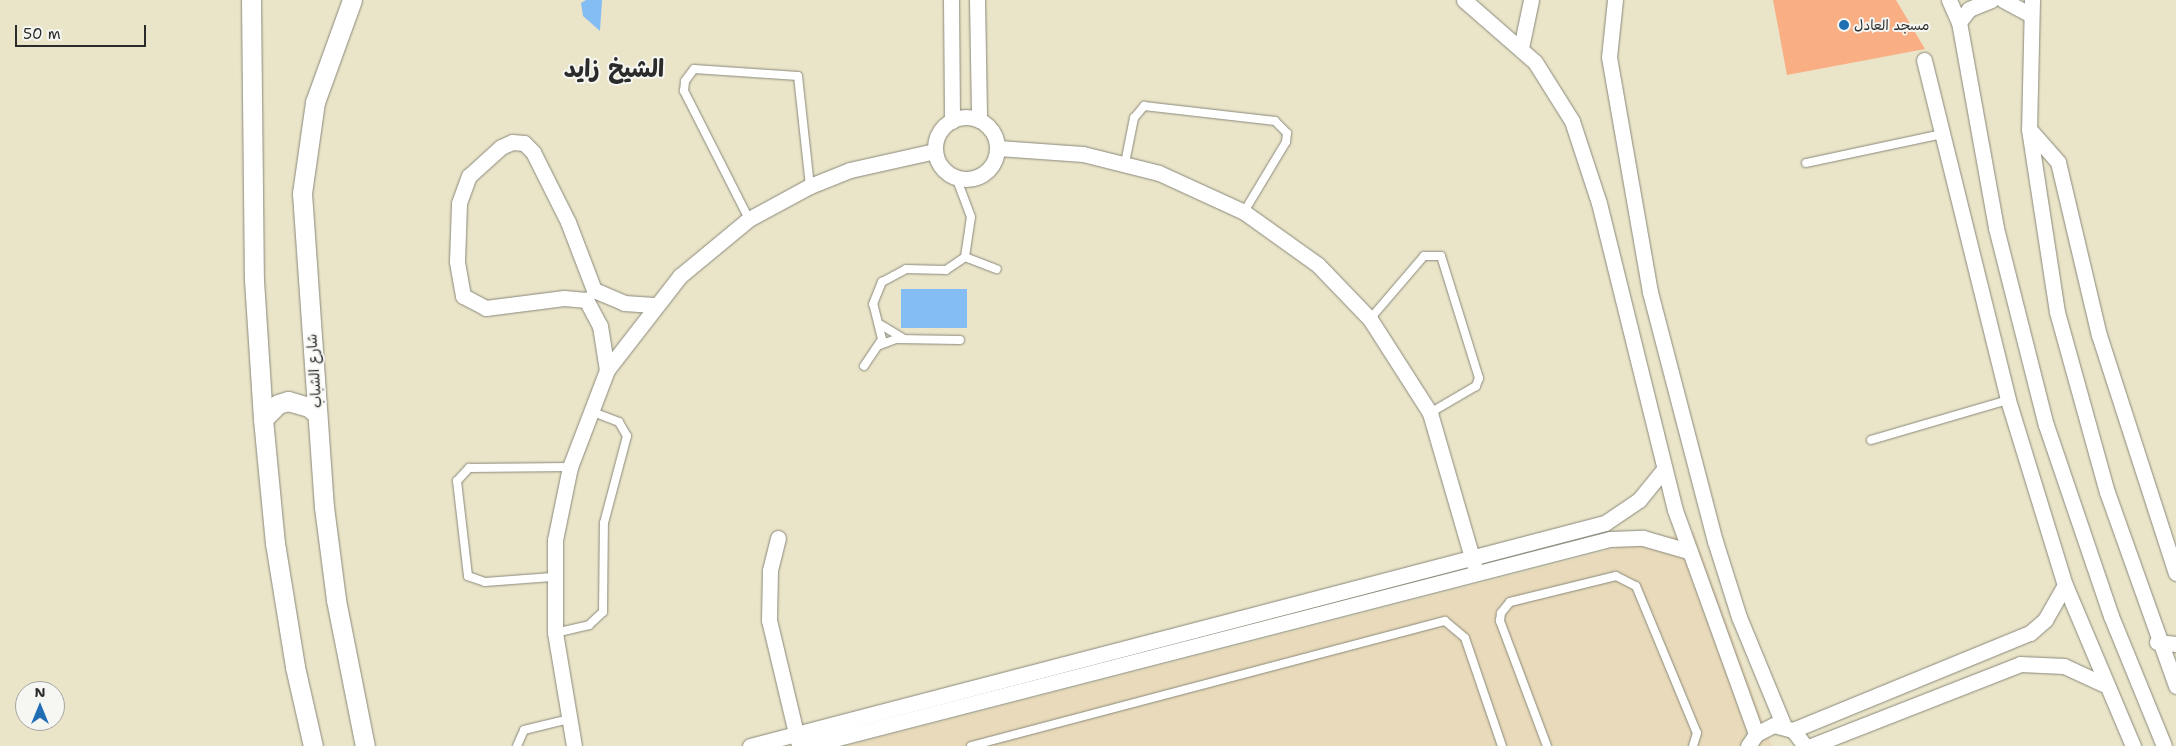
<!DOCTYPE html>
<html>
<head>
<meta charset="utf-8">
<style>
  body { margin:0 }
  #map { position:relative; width:2176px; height:746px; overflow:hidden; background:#eae5c9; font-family:"Shantell Sans","Playpen Sans Arabic",sans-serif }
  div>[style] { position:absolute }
  .built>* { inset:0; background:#e8daba }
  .water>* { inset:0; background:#84bcf4; transform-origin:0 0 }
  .building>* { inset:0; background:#f9ae83 }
  .roads { filter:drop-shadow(0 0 1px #8a887a) drop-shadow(0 0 1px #8a887a) }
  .service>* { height:8px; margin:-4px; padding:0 4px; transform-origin:4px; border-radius:4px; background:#fff }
  .minor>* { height:15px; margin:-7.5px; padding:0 7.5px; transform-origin:7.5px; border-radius:7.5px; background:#fff }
  .minor>.ring { margin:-7.5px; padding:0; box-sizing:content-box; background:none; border:15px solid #fff; border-radius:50% }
  .tertiary>* { height:19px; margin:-9.5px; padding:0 9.5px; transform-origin:9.5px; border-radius:9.5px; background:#fff }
  .dots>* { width:14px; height:14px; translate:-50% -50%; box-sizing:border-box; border:2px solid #f6f6f2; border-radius:50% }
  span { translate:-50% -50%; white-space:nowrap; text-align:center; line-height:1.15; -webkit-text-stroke:4px #f6f6f2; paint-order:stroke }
  .poi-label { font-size:14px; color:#2b2b2b }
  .left { translate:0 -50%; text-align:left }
  .street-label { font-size:14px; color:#2b2b2b }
  .town-label { font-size:24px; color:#2b2b2b; font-weight:700 }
  .north { position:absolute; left:15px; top:681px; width:50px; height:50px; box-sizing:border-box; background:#f6f6f2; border:1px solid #a5a5a2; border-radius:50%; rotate:0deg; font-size:14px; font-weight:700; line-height:20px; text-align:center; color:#2b2b2b }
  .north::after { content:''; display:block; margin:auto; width:18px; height:22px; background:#1f6fb2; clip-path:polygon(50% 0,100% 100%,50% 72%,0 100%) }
  .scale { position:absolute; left:15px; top:25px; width:131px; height:22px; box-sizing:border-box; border:2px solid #2b2b2b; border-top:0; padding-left:6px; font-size:15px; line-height:18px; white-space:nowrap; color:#2b2b2b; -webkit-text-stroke:4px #f6f6f2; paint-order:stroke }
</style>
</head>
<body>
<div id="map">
  <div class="built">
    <i style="clip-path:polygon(1694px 532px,1772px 746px,846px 746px,1637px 543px)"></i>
  </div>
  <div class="water">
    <i style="clip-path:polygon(586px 0,602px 0,600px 31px,583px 16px,581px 3px)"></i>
    <i style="left:901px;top:289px;width:66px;height:39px"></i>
  </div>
  <div class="building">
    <i style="clip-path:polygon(1773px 0,1896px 0,1925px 49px,1787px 75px)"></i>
  </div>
  <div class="roads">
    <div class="service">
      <i style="left:1125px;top:163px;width:46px;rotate:-78.7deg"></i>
      <i style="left:1134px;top:118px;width:16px;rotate:-50deg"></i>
      <i style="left:1144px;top:106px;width:132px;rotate:6.5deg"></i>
      <i style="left:1275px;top:121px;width:17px;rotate:45deg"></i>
      <i style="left:1287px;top:133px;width:9px;rotate:96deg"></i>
      <i style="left:1286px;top:142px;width:82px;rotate:121deg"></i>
      <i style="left:1806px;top:163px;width:139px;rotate:-12deg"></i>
      <i style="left:749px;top:219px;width:144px;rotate:-116.9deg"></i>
      <i style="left:684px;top:91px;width:10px;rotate:-84deg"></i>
      <i style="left:685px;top:81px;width:15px;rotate:-53deg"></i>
      <i style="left:694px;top:69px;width:104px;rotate:3.9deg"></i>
      <i style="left:798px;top:76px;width:111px;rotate:83.8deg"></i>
      <i style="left:965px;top:257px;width:34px;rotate:21deg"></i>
      <i style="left:1370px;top:319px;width:83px;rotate:-49.4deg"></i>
      <i style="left:1424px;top:256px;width:17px"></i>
      <i style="left:1441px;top:256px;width:128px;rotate:72.7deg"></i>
      <i style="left:1479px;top:378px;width:9px;rotate:111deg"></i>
      <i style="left:1476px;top:386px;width:53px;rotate:149.6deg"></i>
      <i style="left:881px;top:325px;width:26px;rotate:31deg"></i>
      <i style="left:880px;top:345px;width:17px;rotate:-21deg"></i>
      <i style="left:896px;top:339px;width:64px;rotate:0.9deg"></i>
      <i style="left:864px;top:366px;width:32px;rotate:-56deg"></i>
      <i style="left:882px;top:339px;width:36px;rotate:-104deg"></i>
      <i style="left:873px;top:304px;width:24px;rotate:-68deg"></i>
      <i style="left:882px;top:282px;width:27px;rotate:-28deg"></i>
      <i style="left:906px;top:269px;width:40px;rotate:1.4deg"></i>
      <i style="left:946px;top:270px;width:23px;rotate:-34deg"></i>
      <i style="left:965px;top:257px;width:40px;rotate:-81.5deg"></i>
      <i style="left:971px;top:217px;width:43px;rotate:-110.6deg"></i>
      <i style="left:1871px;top:440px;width:143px;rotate:-16.3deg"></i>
      <i style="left:552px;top:577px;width:67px;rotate:175.7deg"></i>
      <i style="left:485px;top:582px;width:18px;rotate:-161deg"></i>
      <i style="left:468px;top:576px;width:96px;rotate:-96.6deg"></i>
      <i style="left:457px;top:481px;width:18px;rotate:-47deg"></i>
      <i style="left:469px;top:468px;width:101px;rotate:-0.6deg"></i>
      <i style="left:555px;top:633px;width:35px;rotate:-13deg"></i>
      <i style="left:589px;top:625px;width:19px;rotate:-43deg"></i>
      <i style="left:603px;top:612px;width:89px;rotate:-89.4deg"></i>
      <i style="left:604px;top:523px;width:90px;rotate:-75.2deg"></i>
      <i style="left:627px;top:436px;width:16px;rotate:-120deg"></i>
      <i style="left:619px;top:422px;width:31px;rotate:-159deg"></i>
      <i style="left:517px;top:746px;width:17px;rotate:-66deg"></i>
      <i style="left:524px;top:730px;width:46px;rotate:-13.7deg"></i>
      <i style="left:971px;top:746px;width:490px;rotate:-14.8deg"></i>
      <i style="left:1445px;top:621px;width:26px;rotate:40deg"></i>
      <i style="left:1465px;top:638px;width:114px;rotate:71.1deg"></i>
      <i style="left:1547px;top:746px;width:134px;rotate:-110.6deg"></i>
      <i style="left:1500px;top:621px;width:8px;rotate:-83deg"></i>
      <i style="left:1501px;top:613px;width:14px;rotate:-51deg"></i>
      <i style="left:1510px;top:602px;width:109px;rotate:-13.8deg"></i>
      <i style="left:1616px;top:576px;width:22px;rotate:27deg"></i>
      <i style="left:1636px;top:586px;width:159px;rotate:67.5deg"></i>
      <i style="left:1697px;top:733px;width:14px;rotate:107deg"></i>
    </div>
    <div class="minor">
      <i style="left:951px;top:0;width:121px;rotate:89.5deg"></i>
      <i style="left:977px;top:0;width:120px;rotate:89deg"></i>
      <i style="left:1464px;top:0;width:94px;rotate:41.1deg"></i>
      <i style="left:1535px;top:62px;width:70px;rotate:57.9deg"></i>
      <i style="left:1572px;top:121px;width:86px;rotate:71.8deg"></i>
      <i style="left:1599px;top:203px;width:316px;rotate:76.1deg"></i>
      <i style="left:1675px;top:510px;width:238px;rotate:70.1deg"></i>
      <i style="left:1615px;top:0;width:57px;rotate:96deg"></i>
      <i style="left:1609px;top:57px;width:239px;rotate:80.1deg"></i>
      <i style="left:1650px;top:292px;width:257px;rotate:75.4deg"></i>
      <i style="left:1715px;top:541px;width:80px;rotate:72.5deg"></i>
      <i style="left:1739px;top:617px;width:118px;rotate:67.6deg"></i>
      <i style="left:1949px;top:0;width:24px;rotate:66deg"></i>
      <i style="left:1959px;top:22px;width:209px;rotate:79.8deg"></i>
      <i style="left:1996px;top:228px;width:203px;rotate:75.8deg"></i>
      <i style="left:2046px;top:425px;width:202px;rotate:71.2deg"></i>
      <i style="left:2111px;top:616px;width:140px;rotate:67.8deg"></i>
      <i style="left:2003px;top:0;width:30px;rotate:28deg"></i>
      <i style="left:2032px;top:0;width:129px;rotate:91.3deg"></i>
      <i style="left:2029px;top:129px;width:185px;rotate:81.3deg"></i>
      <i style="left:2057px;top:312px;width:187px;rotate:74.5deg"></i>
      <i style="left:2107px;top:492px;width:206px;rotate:70.4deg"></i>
      <i style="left:1959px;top:22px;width:16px;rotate:-52deg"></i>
      <i style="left:1969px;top:9px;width:24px;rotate:-22deg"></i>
      <i style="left:1521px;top:48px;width:49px;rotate:-78.2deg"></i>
      <i style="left:1924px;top:60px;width:350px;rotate:76.1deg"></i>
      <i style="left:2008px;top:400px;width:194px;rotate:72.9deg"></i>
      <i style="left:2065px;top:585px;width:175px;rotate:67.1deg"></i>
      <i class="ring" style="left:935px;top:117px;width:47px;height:47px"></i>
      <i style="left:2029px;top:129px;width:44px;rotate:48.7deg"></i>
      <i style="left:2058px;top:162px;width:178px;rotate:76.7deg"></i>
      <i style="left:2099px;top:335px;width:250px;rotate:72.1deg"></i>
      <i style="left:998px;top:148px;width:85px;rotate:4deg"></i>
      <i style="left:1083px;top:154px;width:78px;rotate:14deg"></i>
      <i style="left:1159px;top:173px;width:94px;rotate:24.6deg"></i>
      <i style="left:1244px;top:212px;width:91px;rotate:35.6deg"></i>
      <i style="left:1318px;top:265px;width:75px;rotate:46.1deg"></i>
      <i style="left:1370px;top:319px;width:112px;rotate:57.4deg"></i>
      <i style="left:1430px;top:413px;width:157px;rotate:73.8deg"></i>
      <i style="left:607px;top:370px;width:45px;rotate:-99deg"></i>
      <i style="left:600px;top:326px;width:30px;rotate:-118deg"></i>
      <i style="left:586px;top:300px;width:22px;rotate:-175deg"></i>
      <i style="left:564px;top:298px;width:79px;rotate:172.7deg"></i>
      <i style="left:486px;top:308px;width:26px;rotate:-152deg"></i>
      <i style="left:463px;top:296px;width:36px;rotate:-100deg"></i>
      <i style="left:457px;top:261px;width:58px;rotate:-88deg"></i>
      <i style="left:459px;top:203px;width:29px;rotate:-70deg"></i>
      <i style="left:469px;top:176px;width:43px;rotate:-42.2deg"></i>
      <i style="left:501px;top:147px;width:12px;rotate:-24deg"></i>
      <i style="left:512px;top:142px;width:12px;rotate:5deg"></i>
      <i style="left:524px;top:143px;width:13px;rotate:45deg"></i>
      <i style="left:533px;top:152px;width:78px;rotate:63.4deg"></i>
      <i style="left:568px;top:222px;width:73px;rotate:69.1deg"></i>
      <i style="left:594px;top:290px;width:33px;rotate:23deg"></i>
      <i style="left:624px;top:303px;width:30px;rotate:4deg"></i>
      <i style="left:778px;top:538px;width:34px;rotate:104deg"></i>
      <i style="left:770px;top:571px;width:49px;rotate:91.2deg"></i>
      <i style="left:769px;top:620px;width:125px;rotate:76.6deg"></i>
      <i style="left:2157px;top:642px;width:19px;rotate:6deg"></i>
      <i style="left:1793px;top:730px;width:256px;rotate:-22.3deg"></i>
      <i style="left:2030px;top:633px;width:20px;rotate:-41deg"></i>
      <i style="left:2045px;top:620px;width:40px;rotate:-60.3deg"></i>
      <i style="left:574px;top:746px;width:115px;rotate:-99.5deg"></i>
      <i style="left:555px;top:633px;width:93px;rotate:-90deg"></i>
      <i style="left:555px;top:540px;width:75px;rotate:-78.4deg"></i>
      <i style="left:570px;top:467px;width:104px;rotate:-69.1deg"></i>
      <i style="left:607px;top:370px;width:119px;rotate:-52.2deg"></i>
      <i style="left:680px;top:276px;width:89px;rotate:-39.6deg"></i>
      <i style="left:749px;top:219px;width:69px;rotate:-28.4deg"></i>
      <i style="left:810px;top:186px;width:43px;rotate:-21.8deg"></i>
      <i style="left:850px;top:170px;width:87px;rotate:-12.6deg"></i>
      <i style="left:750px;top:746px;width:884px;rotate:-14.62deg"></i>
      <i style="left:1605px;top:523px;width:41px;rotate:-34.1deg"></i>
      <i style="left:1639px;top:500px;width:40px;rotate:-51deg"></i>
      <i style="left:807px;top:746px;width:829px;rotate:-14.46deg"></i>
      <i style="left:1610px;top:539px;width:33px;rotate:-2deg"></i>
      <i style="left:1643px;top:538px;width:47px;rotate:16.1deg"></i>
      <i style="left:1748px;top:746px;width:14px;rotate:-56deg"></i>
      <i style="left:1756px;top:734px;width:20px;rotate:-27deg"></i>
      <i style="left:1774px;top:725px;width:20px;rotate:15deg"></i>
      <i style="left:1793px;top:730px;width:20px;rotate:53deg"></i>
      <i style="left:1811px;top:746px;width:225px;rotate:-21.4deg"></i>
      <i style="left:2020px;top:664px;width:44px;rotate:2.6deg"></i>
      <i style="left:2064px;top:666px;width:43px;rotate:24.8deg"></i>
    </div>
    <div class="tertiary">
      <i style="left:251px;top:0;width:280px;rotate:89.4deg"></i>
      <i style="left:254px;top:280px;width:139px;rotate:86.3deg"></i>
      <i style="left:263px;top:419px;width:125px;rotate:84.5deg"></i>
      <i style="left:275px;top:543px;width:126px;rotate:80.8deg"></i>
      <i style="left:295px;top:667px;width:81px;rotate:77.2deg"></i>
      <i style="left:352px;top:0;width:109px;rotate:109.9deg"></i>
      <i style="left:315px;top:102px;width:92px;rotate:98.1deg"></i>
      <i style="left:302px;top:193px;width:315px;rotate:86deg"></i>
      <i style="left:324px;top:507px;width:94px;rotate:82.6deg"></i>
      <i style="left:336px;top:600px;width:149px;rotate:78.8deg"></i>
      <i style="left:263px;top:419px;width:21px;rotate:-45deg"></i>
      <i style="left:278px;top:404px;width:10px;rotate:-17deg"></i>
      <i style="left:288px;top:401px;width:22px;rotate:16deg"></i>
      <i style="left:309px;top:407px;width:11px;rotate:41deg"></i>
    </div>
  </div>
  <div class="dots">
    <i style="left:1844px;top:25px;background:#1f6fb2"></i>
  </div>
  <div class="poi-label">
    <span class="left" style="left:1854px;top:25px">مسجد العادل</span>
  </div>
  <div class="street-label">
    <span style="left:314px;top:371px;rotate:-94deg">شارع الشباب</span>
  </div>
  <div class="town-label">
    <span style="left:614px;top:70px">الشيخ زايد</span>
  </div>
  <div class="north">N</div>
  <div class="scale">50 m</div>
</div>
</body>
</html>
